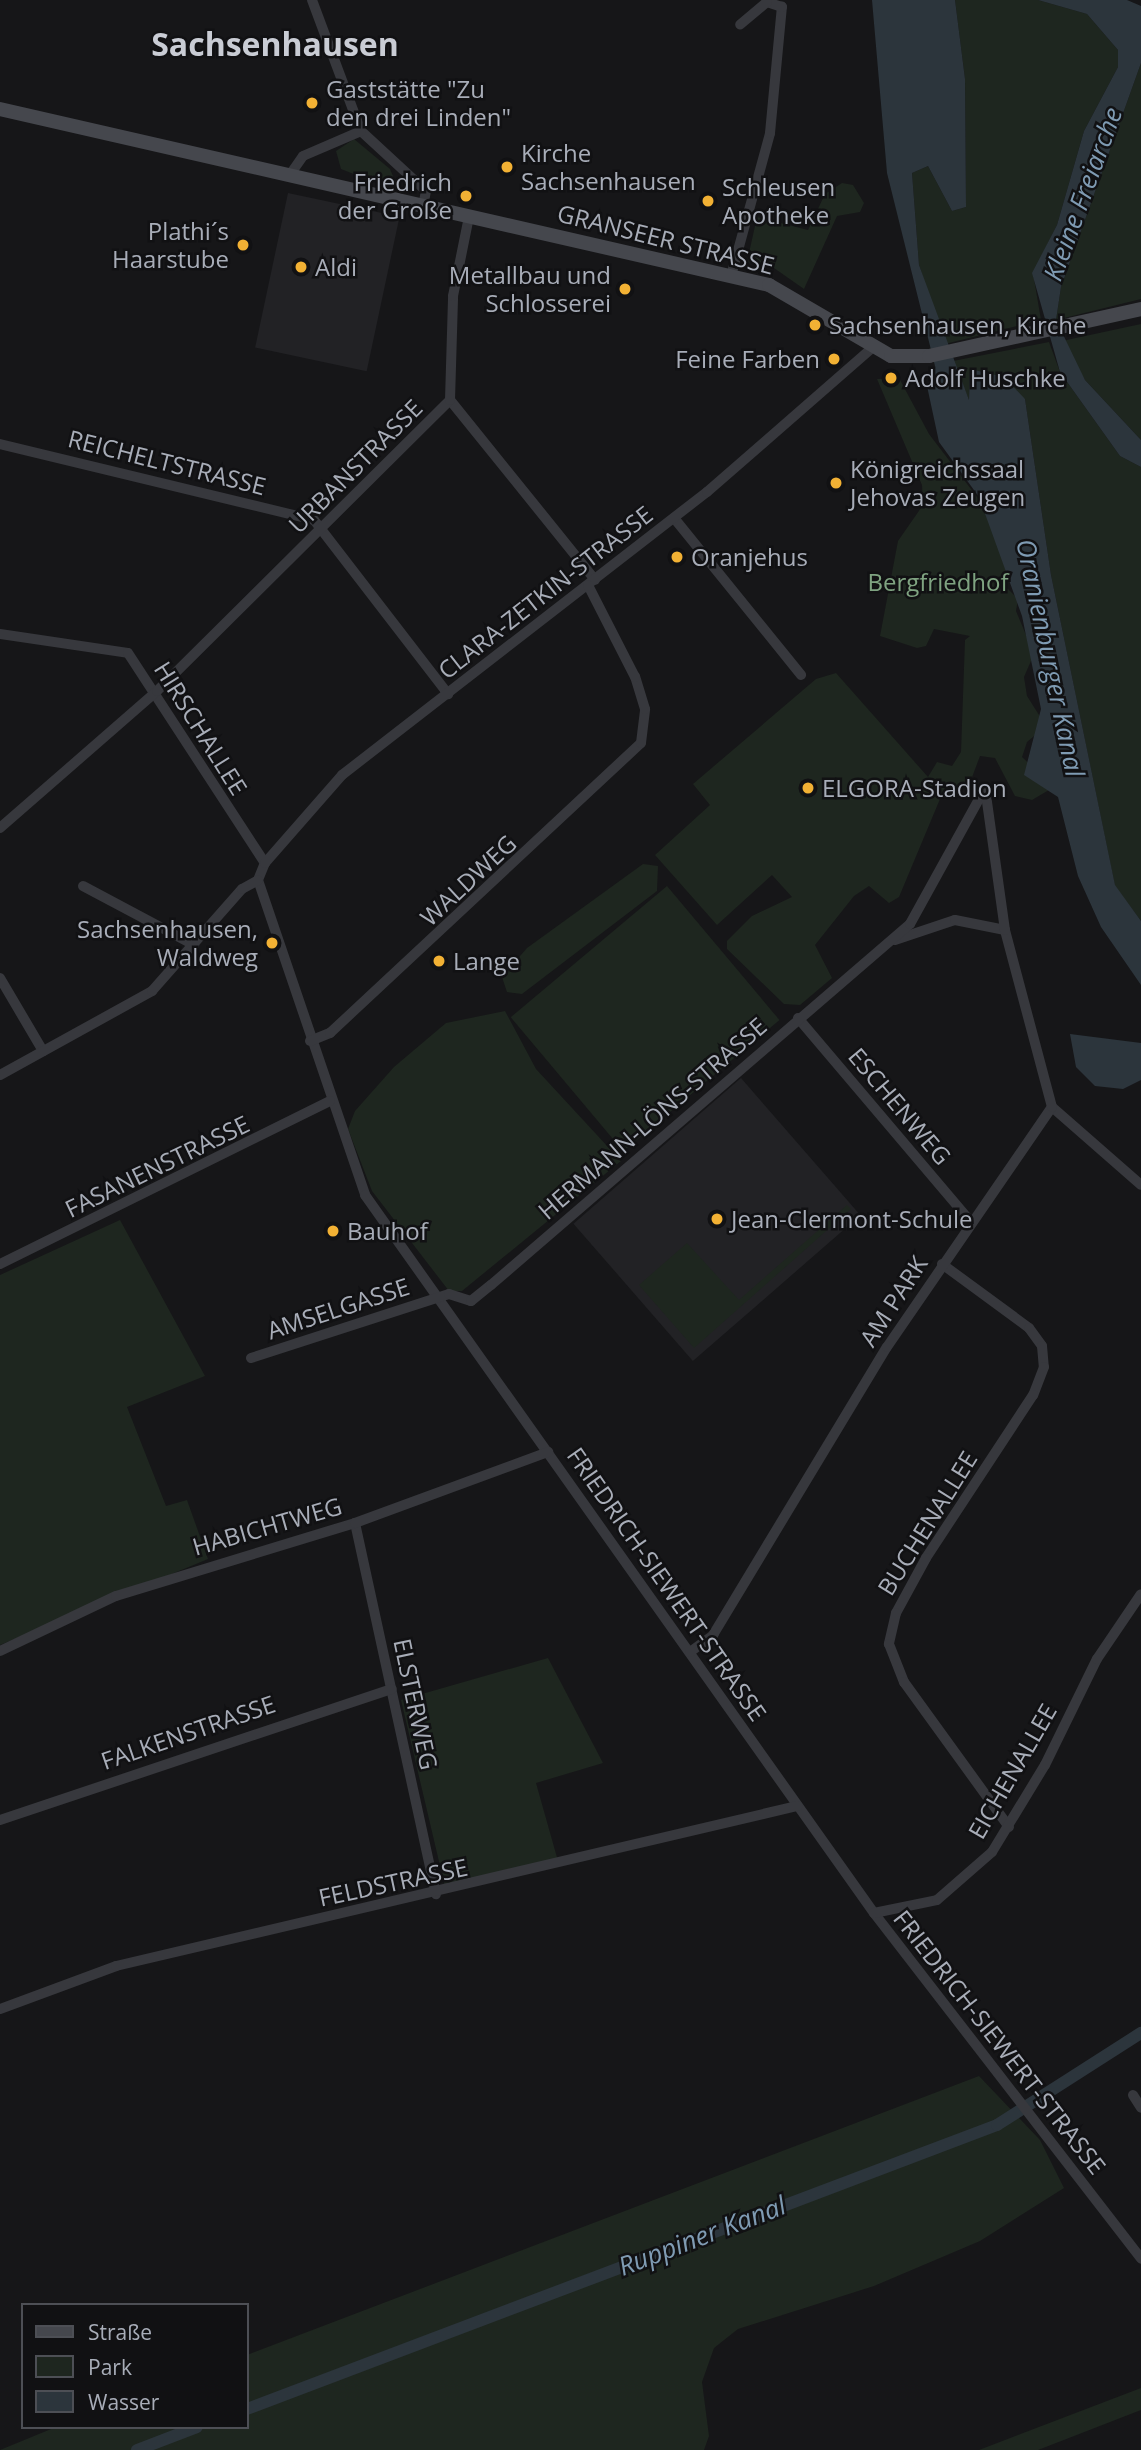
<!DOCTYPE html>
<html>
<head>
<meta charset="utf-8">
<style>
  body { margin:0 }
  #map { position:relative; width:1141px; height:2450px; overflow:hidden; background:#161618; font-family:"Open Sans",sans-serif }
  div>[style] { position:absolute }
  .built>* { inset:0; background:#222225; transform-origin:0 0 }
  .green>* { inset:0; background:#1e261f; transform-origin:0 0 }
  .water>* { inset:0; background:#2c353c }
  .canal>* { height:12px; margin:-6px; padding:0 6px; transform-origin:6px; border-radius:6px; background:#2c353c }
  .street>* { height:10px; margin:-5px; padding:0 5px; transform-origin:5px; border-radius:5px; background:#37383d }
  .secondary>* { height:14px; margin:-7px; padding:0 7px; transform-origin:7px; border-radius:7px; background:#45474d }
  .dots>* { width:19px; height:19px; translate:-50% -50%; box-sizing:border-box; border:4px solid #111113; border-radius:50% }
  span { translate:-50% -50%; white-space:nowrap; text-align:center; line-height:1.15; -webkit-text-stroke:5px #111113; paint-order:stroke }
  .poi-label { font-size:24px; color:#a8adb8 }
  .left { translate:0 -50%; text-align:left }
  .right { translate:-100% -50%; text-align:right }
  .street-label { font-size:24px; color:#a8adb8 }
  .park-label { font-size:24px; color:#7fa381 }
  .water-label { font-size:26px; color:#7f9bb3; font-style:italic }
  .district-label { font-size:32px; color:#c9ccd4; font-weight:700 }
  .legend { position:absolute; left:21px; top:2303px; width:228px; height:126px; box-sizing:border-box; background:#111113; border:2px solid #4d4f55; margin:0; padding:9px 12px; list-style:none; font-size:21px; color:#a8adb8 }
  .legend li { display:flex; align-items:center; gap:14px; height:35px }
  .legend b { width:35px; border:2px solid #4d4f55 }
</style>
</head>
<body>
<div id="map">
  <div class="built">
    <i style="left:288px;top:193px;width:114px;height:158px;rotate:12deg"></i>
    <i style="left:741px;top:1078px;width:182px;height:222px;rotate:49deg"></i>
  </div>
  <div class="green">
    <i style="clip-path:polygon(955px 0,1038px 0,1087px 14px,1118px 50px,1118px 67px,1084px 131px,1057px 225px,1033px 273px,1041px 320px,945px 344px,919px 265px,912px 173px,928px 166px,952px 211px,966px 207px,965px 79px)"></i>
    <i style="clip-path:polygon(1141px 63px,1141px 299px,1056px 320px,1061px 287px)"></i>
    <i style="clip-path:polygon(354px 139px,390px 169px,395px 181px,374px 182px,341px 169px,336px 151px)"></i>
    <i style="clip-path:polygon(842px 183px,853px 185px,864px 203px,860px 212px,837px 216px,804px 289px,774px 268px,747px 262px,757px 217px,808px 230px,825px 194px)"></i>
    <i style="clip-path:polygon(1141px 324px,1141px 440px,1085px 380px,1062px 341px)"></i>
    <i style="clip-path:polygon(1049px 342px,1060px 372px,1120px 456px,1141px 467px,1141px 921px,1115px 886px,1051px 575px,1025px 399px,970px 370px,969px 400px,953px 361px)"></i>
    <i style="clip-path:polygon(899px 378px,929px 434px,1003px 531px,1007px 588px,1018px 599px,1016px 611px,1034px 654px,1024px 677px,1027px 696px,1046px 726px,1027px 742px,1022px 757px,1054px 787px,1032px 800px,1015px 796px,995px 758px,980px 756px,971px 780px,940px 799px,899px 897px,889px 903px,869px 886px,854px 896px,815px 945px,832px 978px,800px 1005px,784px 1004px,727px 949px,727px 941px,752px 916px,792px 897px,772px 875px,717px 925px,655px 855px,710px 805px,693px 784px,816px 679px,836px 673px,928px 777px,937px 762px,952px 766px,961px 752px,965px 640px,970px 636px,934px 629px,926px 646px,917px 648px,880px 636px,898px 541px,923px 505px,922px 485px,877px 379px)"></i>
    <i style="clip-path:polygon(643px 864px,658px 866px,657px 891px,522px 994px,507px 992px,502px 977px,527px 948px)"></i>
    <i style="left:667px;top:886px;width:175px;height:204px;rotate:50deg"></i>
    <i style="clip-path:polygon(505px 1011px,536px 1069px,621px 1161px,462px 1291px,449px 1291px,372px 1191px,348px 1129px,355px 1111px,394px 1067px,446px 1023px)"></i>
    <i style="clip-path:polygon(847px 1205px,851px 1209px,694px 1348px,639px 1285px,687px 1243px,739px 1300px)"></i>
    <i style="clip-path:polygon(120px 1220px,205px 1376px,127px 1407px,166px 1506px,187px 1500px,208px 1559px,0 1645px,0 1275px)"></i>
    <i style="clip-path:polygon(548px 1658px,603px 1763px,536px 1783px,558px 1861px,445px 1887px,401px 1700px)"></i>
    <i style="clip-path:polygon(979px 2076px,1040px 2140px,1064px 2188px,980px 2241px,874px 2286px,738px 2329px,714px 2348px,702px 2382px,709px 2436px,704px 2450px,0 2450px,56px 2427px,247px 2427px,247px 2355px)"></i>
    <i style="clip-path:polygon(1141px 2388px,1141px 2410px,1038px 2450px,979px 2450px)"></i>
  </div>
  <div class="water">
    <i style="clip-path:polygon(872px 0,955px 0,965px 79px,966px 207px,952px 211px,928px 166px,912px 173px,919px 265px,969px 400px,970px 369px,1004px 377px,1025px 399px,1051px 575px,1115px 885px,1141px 921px,1141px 985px,1101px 927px,1078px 876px,1058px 797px,1024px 775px,1041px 709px,1022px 616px,979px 497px,939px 442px,927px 386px,935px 366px,887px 173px)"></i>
    <i style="clip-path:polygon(1038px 0,1127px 0,1141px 6px,1141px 63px,1061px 287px,1056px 320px,1085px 380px,1141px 440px,1141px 467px,1120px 456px,1060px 372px,1032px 273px,1057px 225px,1084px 131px,1118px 67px,1118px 50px,1087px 14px)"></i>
    <i style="clip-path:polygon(1070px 1034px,1141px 1043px,1141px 1080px,1123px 1089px,1095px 1086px,1076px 1067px)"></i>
  </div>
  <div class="canal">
    <i style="left:247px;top:2409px;width:802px;rotate:-20.74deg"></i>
    <i style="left:997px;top:2125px;width:171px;rotate:-32.6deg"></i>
    <i style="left:137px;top:2450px;width:64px;rotate:-21deg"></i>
  </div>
  <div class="street">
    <i style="left:312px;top:0;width:140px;rotate:69.5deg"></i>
    <i style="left:361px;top:131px;width:88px;rotate:42.7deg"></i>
    <i style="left:426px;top:191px;width:16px;rotate:101deg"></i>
    <i style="left:289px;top:176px;width:24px;rotate:-55deg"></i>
    <i style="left:303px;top:156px;width:63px;rotate:-23.3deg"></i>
    <i style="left:731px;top:276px;width:148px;rotate:-74.7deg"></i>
    <i style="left:770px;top:133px;width:127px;rotate:-84.6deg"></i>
    <i style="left:782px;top:7px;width:16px;rotate:-162deg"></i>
    <i style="left:767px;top:2px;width:35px;rotate:140deg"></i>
    <i style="left:450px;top:400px;width:231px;rotate:51.1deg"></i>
    <i style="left:0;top:444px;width:323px;rotate:13.6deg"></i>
    <i style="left:314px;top:520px;width:220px;rotate:52.4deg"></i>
    <i style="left:674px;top:518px;width:202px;rotate:51deg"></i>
    <i style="left:0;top:634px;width:129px;rotate:8.4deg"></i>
    <i style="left:128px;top:653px;width:251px;rotate:56.9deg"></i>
    <i style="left:0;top:828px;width:208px;rotate:-41.1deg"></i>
    <i style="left:157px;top:691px;width:413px;rotate:-44.8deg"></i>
    <i style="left:450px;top:400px;width:104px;rotate:-88.3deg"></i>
    <i style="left:453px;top:296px;width:81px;rotate:-78.6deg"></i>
    <i style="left:258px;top:880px;width:333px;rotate:71.2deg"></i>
    <i style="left:365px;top:1195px;width:880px;rotate:54.67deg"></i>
    <i style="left:874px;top:1913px;width:437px;rotate:52.3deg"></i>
    <i style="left:258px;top:880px;width:18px;rotate:-68deg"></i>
    <i style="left:265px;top:863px;width:117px;rotate:-48.8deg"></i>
    <i style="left:342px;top:775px;width:462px;rotate:-37.8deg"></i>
    <i style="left:707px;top:492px;width:219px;rotate:-41.1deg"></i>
    <i style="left:83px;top:886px;width:126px;rotate:28deg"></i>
    <i style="left:895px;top:940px;width:63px;rotate:-18.4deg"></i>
    <i style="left:955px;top:920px;width:51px;rotate:11.3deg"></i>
    <i style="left:0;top:978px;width:85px;rotate:59.5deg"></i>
    <i style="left:798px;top:1018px;width:266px;rotate:49.7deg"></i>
    <i style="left:310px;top:1041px;width:22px;rotate:-22deg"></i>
    <i style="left:330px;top:1033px;width:425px;rotate:-43deg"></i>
    <i style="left:641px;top:743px;width:34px;rotate:-83deg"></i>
    <i style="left:645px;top:709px;width:34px;rotate:-107deg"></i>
    <i style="left:635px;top:677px;width:103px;rotate:-117.1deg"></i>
    <i style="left:0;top:1075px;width:174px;rotate:-28.9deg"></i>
    <i style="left:152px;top:991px;width:136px;rotate:-48.6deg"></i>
    <i style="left:242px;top:889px;width:18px;rotate:-29deg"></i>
    <i style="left:1052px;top:1107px;width:118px;rotate:41.2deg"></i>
    <i style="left:0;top:1264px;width:368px;rotate:-26.3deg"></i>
    <i style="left:942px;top:1264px;width:108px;rotate:36.3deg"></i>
    <i style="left:1029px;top:1328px;width:22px;rotate:54deg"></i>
    <i style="left:1042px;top:1346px;width:21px;rotate:85deg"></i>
    <i style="left:1044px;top:1367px;width:30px;rotate:111deg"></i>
    <i style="left:1033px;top:1395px;width:195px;rotate:123.3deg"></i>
    <i style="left:926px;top:1558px;width:63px;rotate:118.6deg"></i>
    <i style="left:896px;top:1613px;width:32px;rotate:103deg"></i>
    <i style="left:889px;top:1644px;width:41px;rotate:68.5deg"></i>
    <i style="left:904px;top:1682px;width:179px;rotate:54.1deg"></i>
    <i style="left:251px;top:1358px;width:208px;rotate:-17.9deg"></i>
    <i style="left:449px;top:1294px;width:23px;rotate:18deg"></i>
    <i style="left:471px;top:1301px;width:26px;rotate:-39deg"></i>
    <i style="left:491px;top:1285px;width:553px;rotate:-40.75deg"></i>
    <i style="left:910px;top:924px;width:153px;rotate:-61.1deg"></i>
    <i style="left:355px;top:1523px;width:380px;rotate:77.7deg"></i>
    <i style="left:0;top:1651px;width:128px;rotate:-25.4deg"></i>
    <i style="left:116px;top:1596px;width:250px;rotate:-17deg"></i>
    <i style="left:355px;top:1523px;width:206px;rotate:-20.2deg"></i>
    <i style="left:690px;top:1652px;width:29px;rotate:-36deg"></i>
    <i style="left:713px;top:1635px;width:336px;rotate:-58.9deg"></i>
    <i style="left:887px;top:1347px;width:291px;rotate:-55.5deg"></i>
    <i style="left:1052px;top:1107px;width:183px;rotate:-104.9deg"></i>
    <i style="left:1005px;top:930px;width:143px;rotate:-98deg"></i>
    <i style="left:0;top:1820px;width:413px;rotate:-18.5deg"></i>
    <i style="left:874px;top:1913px;width:64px;rotate:-11.7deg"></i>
    <i style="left:937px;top:1900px;width:73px;rotate:-41.1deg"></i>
    <i style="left:992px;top:1852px;width:102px;rotate:-58.7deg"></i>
    <i style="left:1045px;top:1765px;width:118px;rotate:-63.9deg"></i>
    <i style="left:1097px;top:1659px;width:78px;rotate:-55.9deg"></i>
    <i style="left:0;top:2009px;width:124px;rotate:-20.3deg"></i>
    <i style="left:116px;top:1966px;width:700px;rotate:-13.22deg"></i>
    <i style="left:1133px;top:2095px;width:15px;rotate:58deg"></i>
  </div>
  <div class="secondary">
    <i style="left:0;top:109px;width:789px;rotate:12.89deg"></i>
    <i style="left:769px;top:285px;width:141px;rotate:30.2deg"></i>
    <i style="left:891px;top:356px;width:38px"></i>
    <i style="left:929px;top:356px;width:217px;rotate:-12.5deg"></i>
  </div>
  <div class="dots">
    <i style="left:312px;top:103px;background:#f2b134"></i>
    <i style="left:507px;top:167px;background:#f2b134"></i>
    <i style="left:466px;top:196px;background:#f2b134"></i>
    <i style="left:708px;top:201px;background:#f2b134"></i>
    <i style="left:243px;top:245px;background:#f2b134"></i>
    <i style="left:301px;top:267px;background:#f2b134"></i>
    <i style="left:625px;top:289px;background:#f2b134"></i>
    <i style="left:815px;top:325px;background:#f2b134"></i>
    <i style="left:834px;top:359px;background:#f2b134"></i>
    <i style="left:891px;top:378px;background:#f2b134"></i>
    <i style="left:836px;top:483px;background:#f2b134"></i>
    <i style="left:677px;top:557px;background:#f2b134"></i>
    <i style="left:808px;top:788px;background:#f2b134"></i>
    <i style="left:272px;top:943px;background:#f2b134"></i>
    <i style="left:439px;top:961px;background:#f2b134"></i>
    <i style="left:717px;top:1219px;background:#f2b134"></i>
    <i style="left:333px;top:1231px;background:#f2b134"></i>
  </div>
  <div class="poi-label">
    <span class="left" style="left:326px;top:103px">Gaststätte "Zu<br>den drei Linden"</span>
    <span class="left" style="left:521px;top:167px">Kirche<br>Sachsenhausen</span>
    <span class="right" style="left:452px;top:196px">Friedrich<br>der Große</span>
    <span class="left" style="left:722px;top:201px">Schleusen<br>Apotheke</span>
    <span class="right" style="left:229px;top:245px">Plathi´s<br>Haarstube</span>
    <span class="left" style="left:315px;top:267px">Aldi</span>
    <span class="right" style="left:611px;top:289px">Metallbau und<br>Schlosserei</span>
    <span class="left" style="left:829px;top:325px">Sachsenhausen, Kirche</span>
    <span class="right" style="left:820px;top:359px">Feine Farben</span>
    <span class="left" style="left:905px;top:378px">Adolf Huschke</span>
    <span class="left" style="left:850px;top:483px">Königreichssaal<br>Jehovas Zeugen</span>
    <span class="left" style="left:691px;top:557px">Oranjehus</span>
    <span class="left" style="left:822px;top:788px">ELGORA-Stadion</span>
    <span class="right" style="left:258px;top:943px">Sachsenhausen,<br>Waldweg</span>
    <span class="left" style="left:453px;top:961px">Lange</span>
    <span class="left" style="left:731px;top:1219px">Jean-Clermont-Schule</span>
    <span class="left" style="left:347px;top:1231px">Bauhof</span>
  </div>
  <div class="street-label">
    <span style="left:666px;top:239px;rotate:14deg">GRANSEER STRASSE</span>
    <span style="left:167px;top:462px;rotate:14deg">REICHELTSTRASSE</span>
    <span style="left:355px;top:466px;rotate:-45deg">URBANSTRASSE</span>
    <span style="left:545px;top:592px;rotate:-38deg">CLARA-ZETKIN-STRASSE</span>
    <span style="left:201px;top:728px;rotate:58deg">HIRSCHALLEE</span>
    <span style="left:468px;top:880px;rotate:-43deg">WALDWEG</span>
    <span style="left:900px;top:1106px;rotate:50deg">ESCHENWEG</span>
    <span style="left:652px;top:1118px;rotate:-41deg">HERMANN-LÖNS-STRASSE</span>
    <span style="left:157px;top:1166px;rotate:-26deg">FASANENSTRASSE</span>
    <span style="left:893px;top:1301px;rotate:-57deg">AM PARK</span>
    <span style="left:338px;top:1308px;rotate:-18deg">AMSELGASSE</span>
    <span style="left:927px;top:1523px;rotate:-58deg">BUCHENALLEE</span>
    <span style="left:267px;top:1526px;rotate:-16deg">HABICHTWEG</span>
    <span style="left:667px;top:1584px;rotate:55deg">FRIEDRICH-SIEWERT-STRASSE</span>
    <span style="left:416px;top:1704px;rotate:78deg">ELSTERWEG</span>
    <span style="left:188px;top:1732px;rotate:-19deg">FALKENSTRASSE</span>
    <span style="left:1012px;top:1771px;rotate:-60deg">EICHENALLEE</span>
    <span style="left:393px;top:1882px;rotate:-12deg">FELDSTRASSE</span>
    <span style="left:1000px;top:2042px;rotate:52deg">FRIEDRICH-SIEWERT-STRASSE</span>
  </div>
  <div class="park-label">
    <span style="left:938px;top:582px">Bergfriedhof</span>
  </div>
  <div class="water-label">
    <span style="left:1083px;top:194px;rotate:-70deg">Kleine Freiarche</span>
    <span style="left:1050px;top:658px;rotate:78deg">Oranienburger Kanal</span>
    <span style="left:702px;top:2236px;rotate:-21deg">Ruppiner Kanal</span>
  </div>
  <div class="district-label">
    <span style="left:275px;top:44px">Sachsenhausen</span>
  </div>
  <ul class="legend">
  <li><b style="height:9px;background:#45474d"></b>Straße</li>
  <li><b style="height:19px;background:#1e261f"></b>Park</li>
  <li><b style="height:19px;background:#2c353c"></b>Wasser</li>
  </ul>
</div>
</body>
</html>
